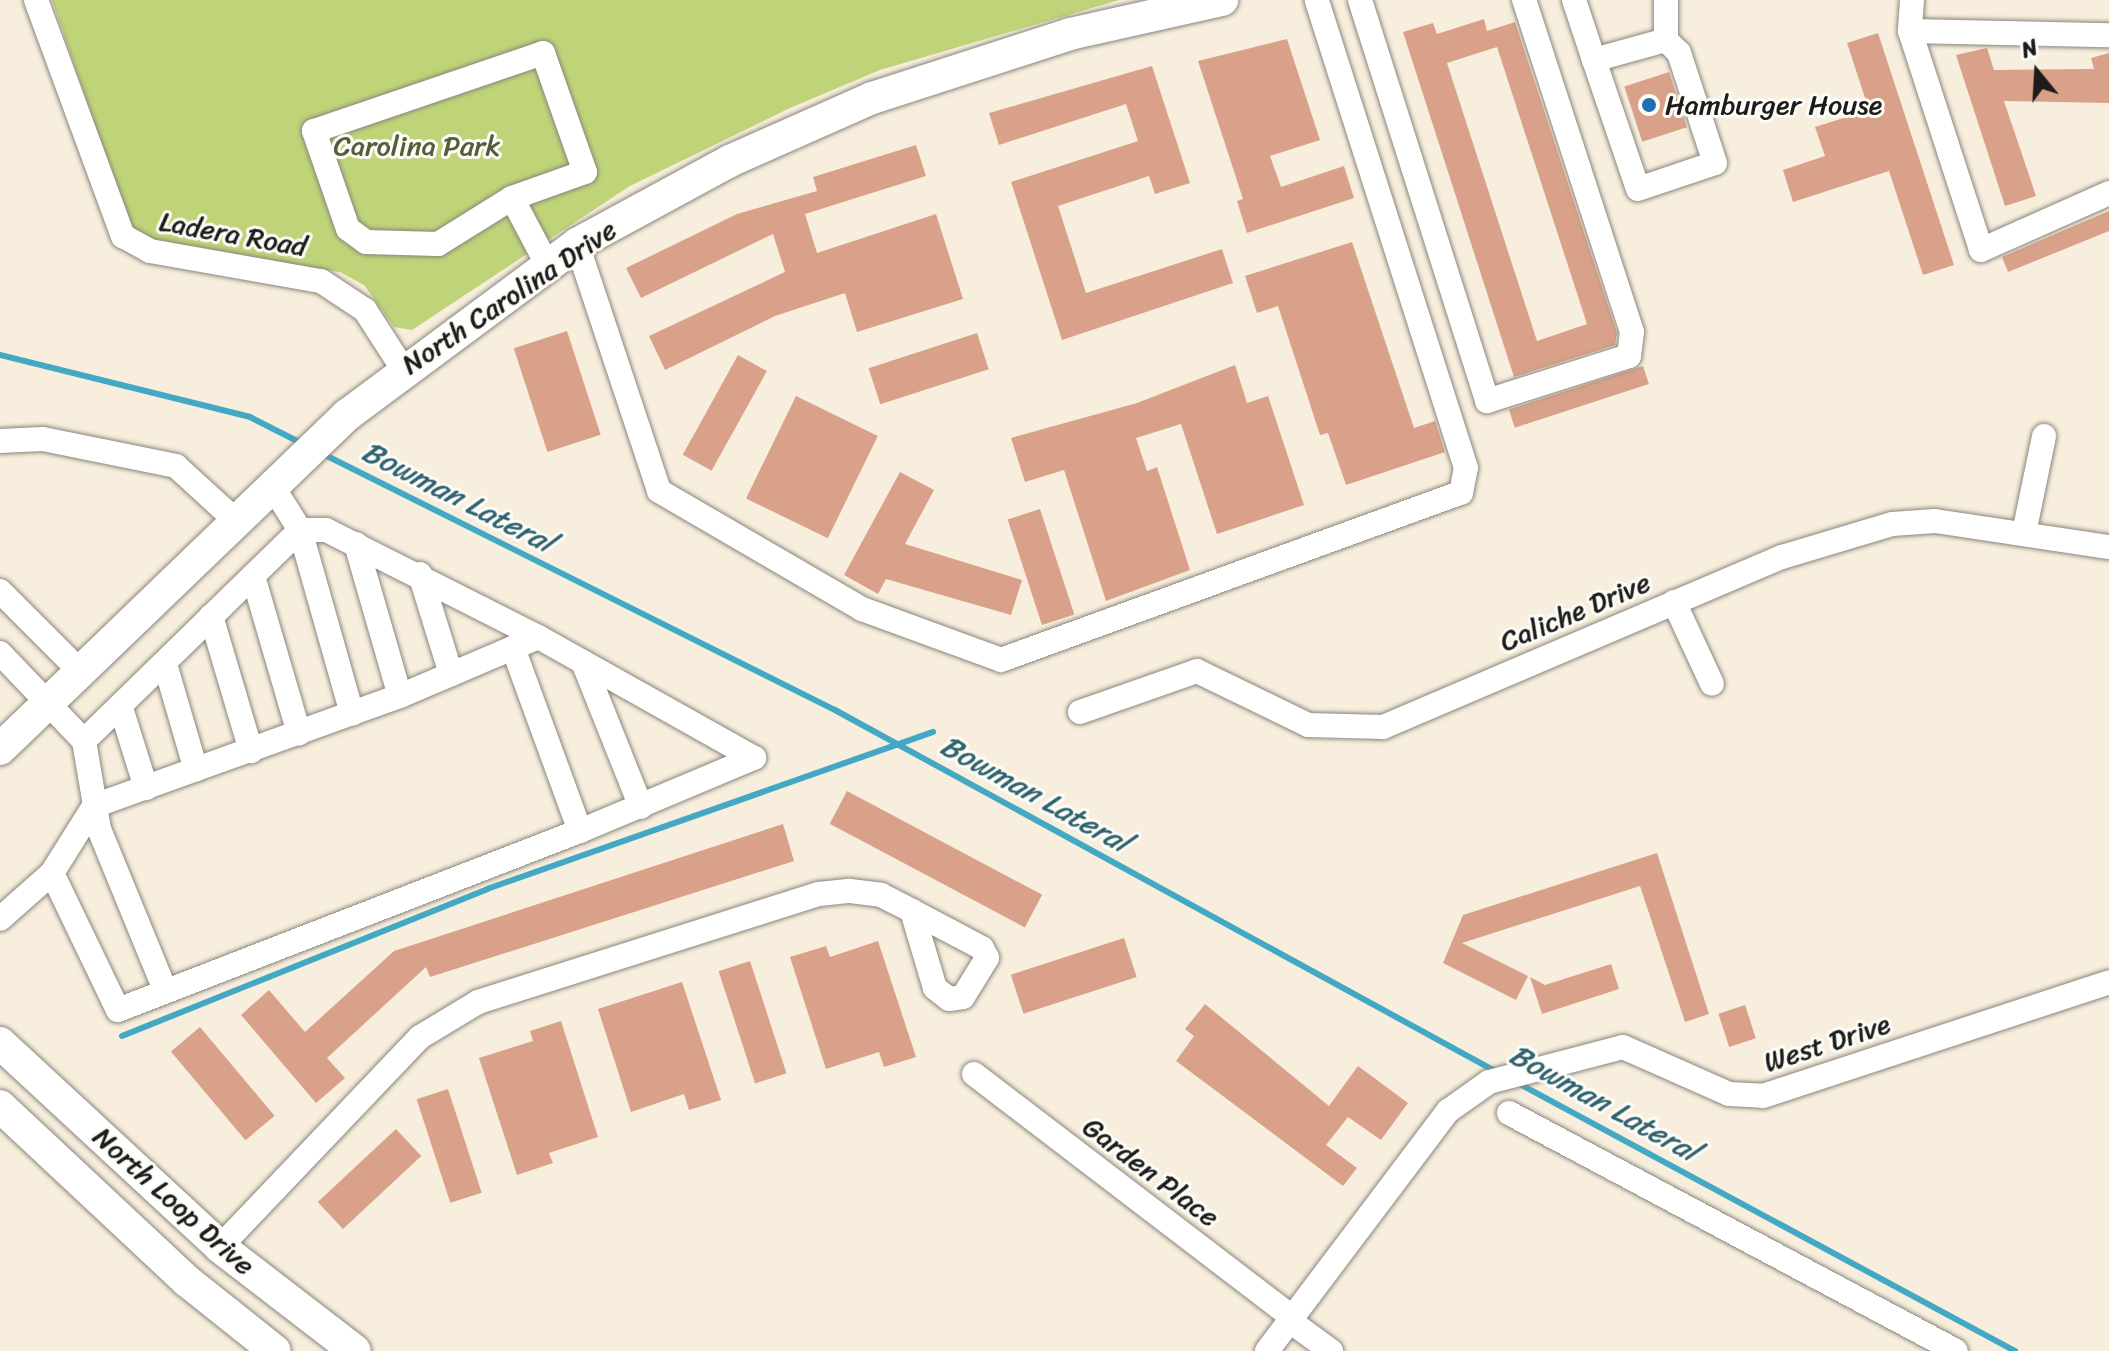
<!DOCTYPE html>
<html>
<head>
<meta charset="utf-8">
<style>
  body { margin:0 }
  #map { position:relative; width:2109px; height:1351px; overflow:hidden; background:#f7eedd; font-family:Sriracha,sans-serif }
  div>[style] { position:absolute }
  .green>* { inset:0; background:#bfd478 }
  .stream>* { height:6px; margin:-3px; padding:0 3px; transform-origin:3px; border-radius:3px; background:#43a8c3 }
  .building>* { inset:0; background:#daa18a; transform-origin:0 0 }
  .roads { filter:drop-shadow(0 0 2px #8a857c) drop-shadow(0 0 2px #8a857c) }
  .minor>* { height:24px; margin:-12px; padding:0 12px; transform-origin:12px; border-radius:12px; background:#fff }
  .major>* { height:32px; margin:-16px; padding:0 16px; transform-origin:16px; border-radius:16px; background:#fff }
  .dots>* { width:22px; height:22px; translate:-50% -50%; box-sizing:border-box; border:4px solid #fdfcf7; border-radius:50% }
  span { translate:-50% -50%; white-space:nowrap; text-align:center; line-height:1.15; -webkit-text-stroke:6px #fdfcf7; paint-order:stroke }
  .poi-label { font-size:28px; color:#1c1c1c }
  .left { translate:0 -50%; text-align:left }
  .park-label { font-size:28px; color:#555c3c }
  .street-label { font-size:28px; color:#1c1c1c }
  .water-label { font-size:30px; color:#306270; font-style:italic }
  .north { position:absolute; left:1997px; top:32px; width:80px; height:80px; -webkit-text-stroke:6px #fdfcf7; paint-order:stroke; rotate:342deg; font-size:22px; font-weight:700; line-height:32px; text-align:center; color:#1c1c1c }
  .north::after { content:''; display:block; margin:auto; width:28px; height:36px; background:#1c1c1c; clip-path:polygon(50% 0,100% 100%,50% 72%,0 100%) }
</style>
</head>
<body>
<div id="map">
  <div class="green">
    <i style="clip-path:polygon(52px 0,1119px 0,880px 70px,790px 108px,630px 186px,412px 330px,394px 327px,364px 285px,340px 272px,159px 245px,132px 233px)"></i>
  </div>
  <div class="stream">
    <i style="left:0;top:355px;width:258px;rotate:13.9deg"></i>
    <i style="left:250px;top:417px;width:59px;rotate:27deg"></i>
    <i style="left:323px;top:454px;width:572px;rotate:26.57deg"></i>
    <i style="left:835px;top:710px;width:752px;rotate:28.68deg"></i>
    <i style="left:122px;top:1036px;width:393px;rotate:-21.9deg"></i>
    <i style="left:487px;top:889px;width:473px;rotate:-19.4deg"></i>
    <i style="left:1516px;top:1082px;width:567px;rotate:28.33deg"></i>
  </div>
  <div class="building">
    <i style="clip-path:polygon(evenodd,1484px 19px,1487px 31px,1515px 22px,1617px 333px,1615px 345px,1514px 377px,1403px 32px,1433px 23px,1437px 34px,1484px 19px,1497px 47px,1587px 324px,1537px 341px,1447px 63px,1497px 47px)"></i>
    <i style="clip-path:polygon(1878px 33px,1954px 265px,1923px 275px,1889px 171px,1793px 202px,1783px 170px,1825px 156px,1815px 127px,1869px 110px,1847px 43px)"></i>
    <i style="clip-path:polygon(1287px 39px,1320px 140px,1270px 156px,1281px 187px,1344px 166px,1354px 198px,1247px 233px,1237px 201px,1243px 199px,1198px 61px)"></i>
    <i style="clip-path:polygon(1987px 48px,1994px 70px,2094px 69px,2091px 58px,2109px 53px,2109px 103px,2004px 101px,2036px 196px,2005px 206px,1956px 55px)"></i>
    <i style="clip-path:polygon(1152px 66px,1190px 183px,1155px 194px,1149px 176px,1058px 206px,1086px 293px,1222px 249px,1233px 283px,1062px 340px,1011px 182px,1138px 141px,1126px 104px,999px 145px,989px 113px)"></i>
    <i style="left:1669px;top:72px;width:58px;height:47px;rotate:72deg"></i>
    <i style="clip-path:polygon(916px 145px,926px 176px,805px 214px,817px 253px,936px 214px,963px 299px,857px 332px,845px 293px,775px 316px,665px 370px,649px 336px,785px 272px,773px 234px,641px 298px,626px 268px,737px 214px,817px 191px,813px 177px)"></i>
    <i style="clip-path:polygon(2109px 211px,2109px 231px,2008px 272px,2002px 257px)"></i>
    <i style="clip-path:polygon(1352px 242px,1414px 428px,1435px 421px,1445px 452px,1346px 485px,1328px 433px,1320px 435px,1278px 306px,1257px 313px,1245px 276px)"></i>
    <i style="left:567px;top:331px;width:109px;height:56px;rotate:72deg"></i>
    <i style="left:977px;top:333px;width:38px;height:114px;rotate:72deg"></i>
    <i style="left:738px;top:355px;width:33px;height:114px;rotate:29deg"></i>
    <i style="clip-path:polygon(1235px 365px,1247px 403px,1268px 396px,1304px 505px,1217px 534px,1181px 424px,1136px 438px,1147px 471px,1157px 467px,1190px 570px,1106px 601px,1064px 470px,1025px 482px,1011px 438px,1137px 403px)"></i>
    <i style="left:1643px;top:366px;width:19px;height:141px;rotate:72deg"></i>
    <i style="left:796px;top:396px;width:91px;height:114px;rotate:26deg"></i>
    <i style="clip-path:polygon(900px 472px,934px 490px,905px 544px,1022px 580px,1011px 615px,886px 579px,878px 594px,844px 575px)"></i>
    <i style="left:1040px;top:509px;width:111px;height:34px;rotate:72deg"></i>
    <i style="left:847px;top:791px;width:221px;height:37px;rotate:28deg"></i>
    <i style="clip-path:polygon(783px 824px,794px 861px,430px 977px,426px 967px,327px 1058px,345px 1078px,316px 1103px,241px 1015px,269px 990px,305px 1032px,394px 951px)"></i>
    <i style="clip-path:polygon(1657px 853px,1709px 1014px,1685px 1022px,1640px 886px,1462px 943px,1528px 976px,1516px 1000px,1443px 963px,1463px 915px)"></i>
    <i style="left:1124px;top:938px;width:41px;height:119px;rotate:72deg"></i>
    <i style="clip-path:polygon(878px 941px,916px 1057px,884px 1067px,879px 1052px,826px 1069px,790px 957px,826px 946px,830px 957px)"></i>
    <i style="left:750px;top:961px;width:118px;height:33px;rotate:72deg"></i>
    <i style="clip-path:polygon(1611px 964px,1619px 989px,1542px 1014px,1530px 977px,1545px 985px)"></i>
    <i style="clip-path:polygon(682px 982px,721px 1100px,689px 1110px,684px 1094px,631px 1112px,598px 1009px)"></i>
    <i style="clip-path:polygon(1205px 1004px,1329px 1106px,1358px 1066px,1408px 1103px,1381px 1140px,1348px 1117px,1326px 1145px,1357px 1168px,1343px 1186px,1176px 1061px,1194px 1036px,1185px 1029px)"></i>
    <i style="left:1745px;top:1005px;width:35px;height:28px;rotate:72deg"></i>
    <i style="clip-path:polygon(561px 1021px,598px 1137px,549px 1153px,553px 1163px,517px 1175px,479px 1058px,533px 1041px,530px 1031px)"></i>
    <i style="left:200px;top:1027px;width:116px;height:38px;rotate:50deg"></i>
    <i style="left:448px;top:1089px;width:109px;height:33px;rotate:72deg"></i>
    <i style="left:396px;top:1129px;width:37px;height:107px;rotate:47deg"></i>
  </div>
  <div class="roads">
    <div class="minor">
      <i style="left:36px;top:0;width:252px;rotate:69.8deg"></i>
      <i style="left:123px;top:236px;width:31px;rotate:29deg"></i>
      <i style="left:150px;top:251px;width:174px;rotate:10deg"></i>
      <i style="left:321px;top:281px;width:53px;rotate:33.4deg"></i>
      <i style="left:365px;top:310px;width:70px;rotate:57.2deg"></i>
      <i style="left:1360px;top:0;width:421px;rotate:72.4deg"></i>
      <i style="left:1487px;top:401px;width:149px;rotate:-17.6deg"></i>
      <i style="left:1629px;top:356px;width:24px;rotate:-83deg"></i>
      <i style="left:1632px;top:332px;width:349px;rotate:-108deg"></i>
      <i style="left:1574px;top:0;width:63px;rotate:71.6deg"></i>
      <i style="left:1594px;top:60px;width:136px;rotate:71.2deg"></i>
      <i style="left:1638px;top:189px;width:81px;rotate:-18.7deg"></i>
      <i style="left:1715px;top:163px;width:116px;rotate:-108.1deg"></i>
      <i style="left:1679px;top:53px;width:18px;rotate:-135deg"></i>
      <i style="left:1666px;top:40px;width:75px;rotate:164.5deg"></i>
      <i style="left:1666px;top:0;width:40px;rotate:90deg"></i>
      <i style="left:1912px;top:0;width:31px;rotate:94deg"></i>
      <i style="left:1910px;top:31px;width:230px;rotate:72deg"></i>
      <i style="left:1981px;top:250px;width:140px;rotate:-24deg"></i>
      <i style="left:1910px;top:31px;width:199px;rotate:1.2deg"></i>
      <i style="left:512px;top:198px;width:87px;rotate:148.1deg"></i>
      <i style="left:438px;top:244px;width:72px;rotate:-178.4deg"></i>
      <i style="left:366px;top:242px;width:22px;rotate:-144deg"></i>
      <i style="left:348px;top:229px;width:104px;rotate:-109.1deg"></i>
      <i style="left:314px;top:131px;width:242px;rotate:-18.8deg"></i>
      <i style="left:543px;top:53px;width:126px;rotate:70.6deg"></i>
      <i style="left:585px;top:172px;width:77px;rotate:160.4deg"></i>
      <i style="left:512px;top:198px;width:75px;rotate:62.1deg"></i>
      <i style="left:577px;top:244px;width:260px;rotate:71.6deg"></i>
      <i style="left:659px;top:491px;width:235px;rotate:30.2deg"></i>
      <i style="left:862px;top:609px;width:148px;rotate:20.1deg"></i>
      <i style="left:1001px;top:660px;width:489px;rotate:-20deg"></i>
      <i style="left:1461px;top:493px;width:25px;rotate:-79deg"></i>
      <i style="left:1466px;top:468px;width:491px;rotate:-107.7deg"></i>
      <i style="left:0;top:441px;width:43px;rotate:-2.7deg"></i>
      <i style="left:43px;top:439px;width:136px;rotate:11.5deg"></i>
      <i style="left:176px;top:466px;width:79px;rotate:42.4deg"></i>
      <i style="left:271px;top:484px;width:54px;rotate:57.8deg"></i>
      <i style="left:300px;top:530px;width:191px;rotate:74.2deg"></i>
      <i style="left:2024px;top:533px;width:99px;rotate:-78.3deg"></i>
      <i style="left:356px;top:544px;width:158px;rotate:73.9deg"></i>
      <i style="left:420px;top:574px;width:105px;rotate:72.8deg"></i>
      <i style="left:253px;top:576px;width:164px;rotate:73.7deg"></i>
      <i style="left:0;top:591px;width:112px;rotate:45deg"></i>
      <i style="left:1674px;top:602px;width:90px;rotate:65.1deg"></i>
      <i style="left:211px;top:616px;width:141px;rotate:73.5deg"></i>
      <i style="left:513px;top:648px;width:195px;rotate:69.9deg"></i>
      <i style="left:580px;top:831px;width:189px;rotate:-22.8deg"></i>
      <i style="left:754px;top:758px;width:248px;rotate:-150.7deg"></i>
      <i style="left:0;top:653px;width:122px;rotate:46.3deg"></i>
      <i style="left:84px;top:741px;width:89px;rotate:80.3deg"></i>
      <i style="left:99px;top:829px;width:174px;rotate:67.7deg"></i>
      <i style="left:583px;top:662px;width:156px;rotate:68.2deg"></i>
      <i style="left:165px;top:664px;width:110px;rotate:73.7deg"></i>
      <i style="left:121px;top:708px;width:84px;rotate:72.6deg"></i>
      <i style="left:1080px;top:712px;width:124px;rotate:-19.3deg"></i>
      <i style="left:1197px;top:671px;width:123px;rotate:25.9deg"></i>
      <i style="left:1308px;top:725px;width:75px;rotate:1.5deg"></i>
      <i style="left:1383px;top:727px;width:434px;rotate:-23.1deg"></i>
      <i style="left:1782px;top:557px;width:115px;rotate:-16.7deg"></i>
      <i style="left:1892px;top:524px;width:43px;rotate:-4deg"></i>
      <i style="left:1935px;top:521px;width:176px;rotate:8.5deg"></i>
      <i style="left:52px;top:873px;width:79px;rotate:-57.9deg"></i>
      <i style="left:94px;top:806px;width:325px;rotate:-19.8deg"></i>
      <i style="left:400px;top:696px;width:150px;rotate:-23.1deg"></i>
      <i style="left:538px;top:637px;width:237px;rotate:-153.2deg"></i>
      <i style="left:326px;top:530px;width:26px;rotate:180deg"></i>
      <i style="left:300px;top:530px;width:302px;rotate:135.7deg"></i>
      <i style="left:0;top:919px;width:69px;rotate:-41.5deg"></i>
      <i style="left:52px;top:873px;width:152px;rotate:64.3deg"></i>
      <i style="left:118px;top:1010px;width:495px;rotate:-21.2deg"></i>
      <i style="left:974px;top:1074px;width:400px;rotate:37.4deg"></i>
      <i style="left:1509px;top:1113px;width:506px;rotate:28.03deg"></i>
      <i style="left:220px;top:1247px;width:290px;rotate:-46.4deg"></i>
      <i style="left:420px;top:1037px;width:68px;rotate:-31.1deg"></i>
      <i style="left:478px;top:1002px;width:358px;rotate:-17.6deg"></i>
      <i style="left:819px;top:894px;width:31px;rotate:-6deg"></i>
      <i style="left:850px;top:891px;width:31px;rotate:7deg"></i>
      <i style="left:881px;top:895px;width:35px;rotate:27deg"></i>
      <i style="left:912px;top:911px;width:80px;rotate:73.4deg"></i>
      <i style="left:935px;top:988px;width:18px;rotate:38deg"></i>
      <i style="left:949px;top:999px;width:14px;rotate:-8deg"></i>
      <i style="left:963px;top:997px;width:46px;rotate:-58.4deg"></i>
      <i style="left:987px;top:958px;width:11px;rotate:-117deg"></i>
      <i style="left:982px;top:948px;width:79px;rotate:-152.1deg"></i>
      <i style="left:1290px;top:1321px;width:51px;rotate:36.2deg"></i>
      <i style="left:1267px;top:1351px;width:301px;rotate:-53deg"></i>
      <i style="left:1448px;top:1111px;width:50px;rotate:-35.3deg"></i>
      <i style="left:1489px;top:1082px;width:138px;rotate:-14.6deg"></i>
      <i style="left:1623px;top:1047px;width:116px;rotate:23.9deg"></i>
      <i style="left:1729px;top:1094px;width:34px;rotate:3deg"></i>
      <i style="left:1763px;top:1096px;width:364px;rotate:-18.2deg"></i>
    </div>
    <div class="major">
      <i style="left:0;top:749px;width:482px;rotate:-43.9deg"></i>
      <i style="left:347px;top:415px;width:287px;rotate:-36.6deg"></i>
      <i style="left:577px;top:244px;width:174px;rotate:-28.5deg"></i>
      <i style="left:730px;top:161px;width:155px;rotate:-23.9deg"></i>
      <i style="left:872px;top:98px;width:208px;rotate:-17.9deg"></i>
      <i style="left:1070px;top:34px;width:156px;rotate:-12.6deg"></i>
      <i style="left:0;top:1043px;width:300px;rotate:42.8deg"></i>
      <i style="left:220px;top:1247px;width:170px;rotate:37.6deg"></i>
      <i style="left:0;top:1106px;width:256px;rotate:43.1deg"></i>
      <i style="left:187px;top:1281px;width:112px;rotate:38.5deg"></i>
    </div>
  </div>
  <div class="dots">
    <i style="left:1649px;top:105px;background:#1f6fb2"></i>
  </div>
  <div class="poi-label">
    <span class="left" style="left:1665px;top:105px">Hamburger House</span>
  </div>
  <div class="park-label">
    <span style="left:417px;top:146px">Carolina Park</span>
  </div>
  <div class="street-label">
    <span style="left:233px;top:234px;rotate:10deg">Ladera Road</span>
    <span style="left:509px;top:297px;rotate:-34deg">North Carolina Drive</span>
    <span style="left:1575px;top:612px;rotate:-23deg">Caliche Drive</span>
    <span style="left:1827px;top:1043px;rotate:-18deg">West Drive</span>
    <span style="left:1151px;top:1172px;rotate:37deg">Garden Place</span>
    <span style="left:174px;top:1201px;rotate:42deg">North Loop Drive</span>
  </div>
  <div class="water-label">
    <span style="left:458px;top:497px;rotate:27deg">Bowman Lateral</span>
    <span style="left:1035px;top:794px;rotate:29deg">Bowman Lateral</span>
    <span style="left:1604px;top:1103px;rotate:29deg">Bowman Lateral</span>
  </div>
  <div class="north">N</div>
</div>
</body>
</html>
